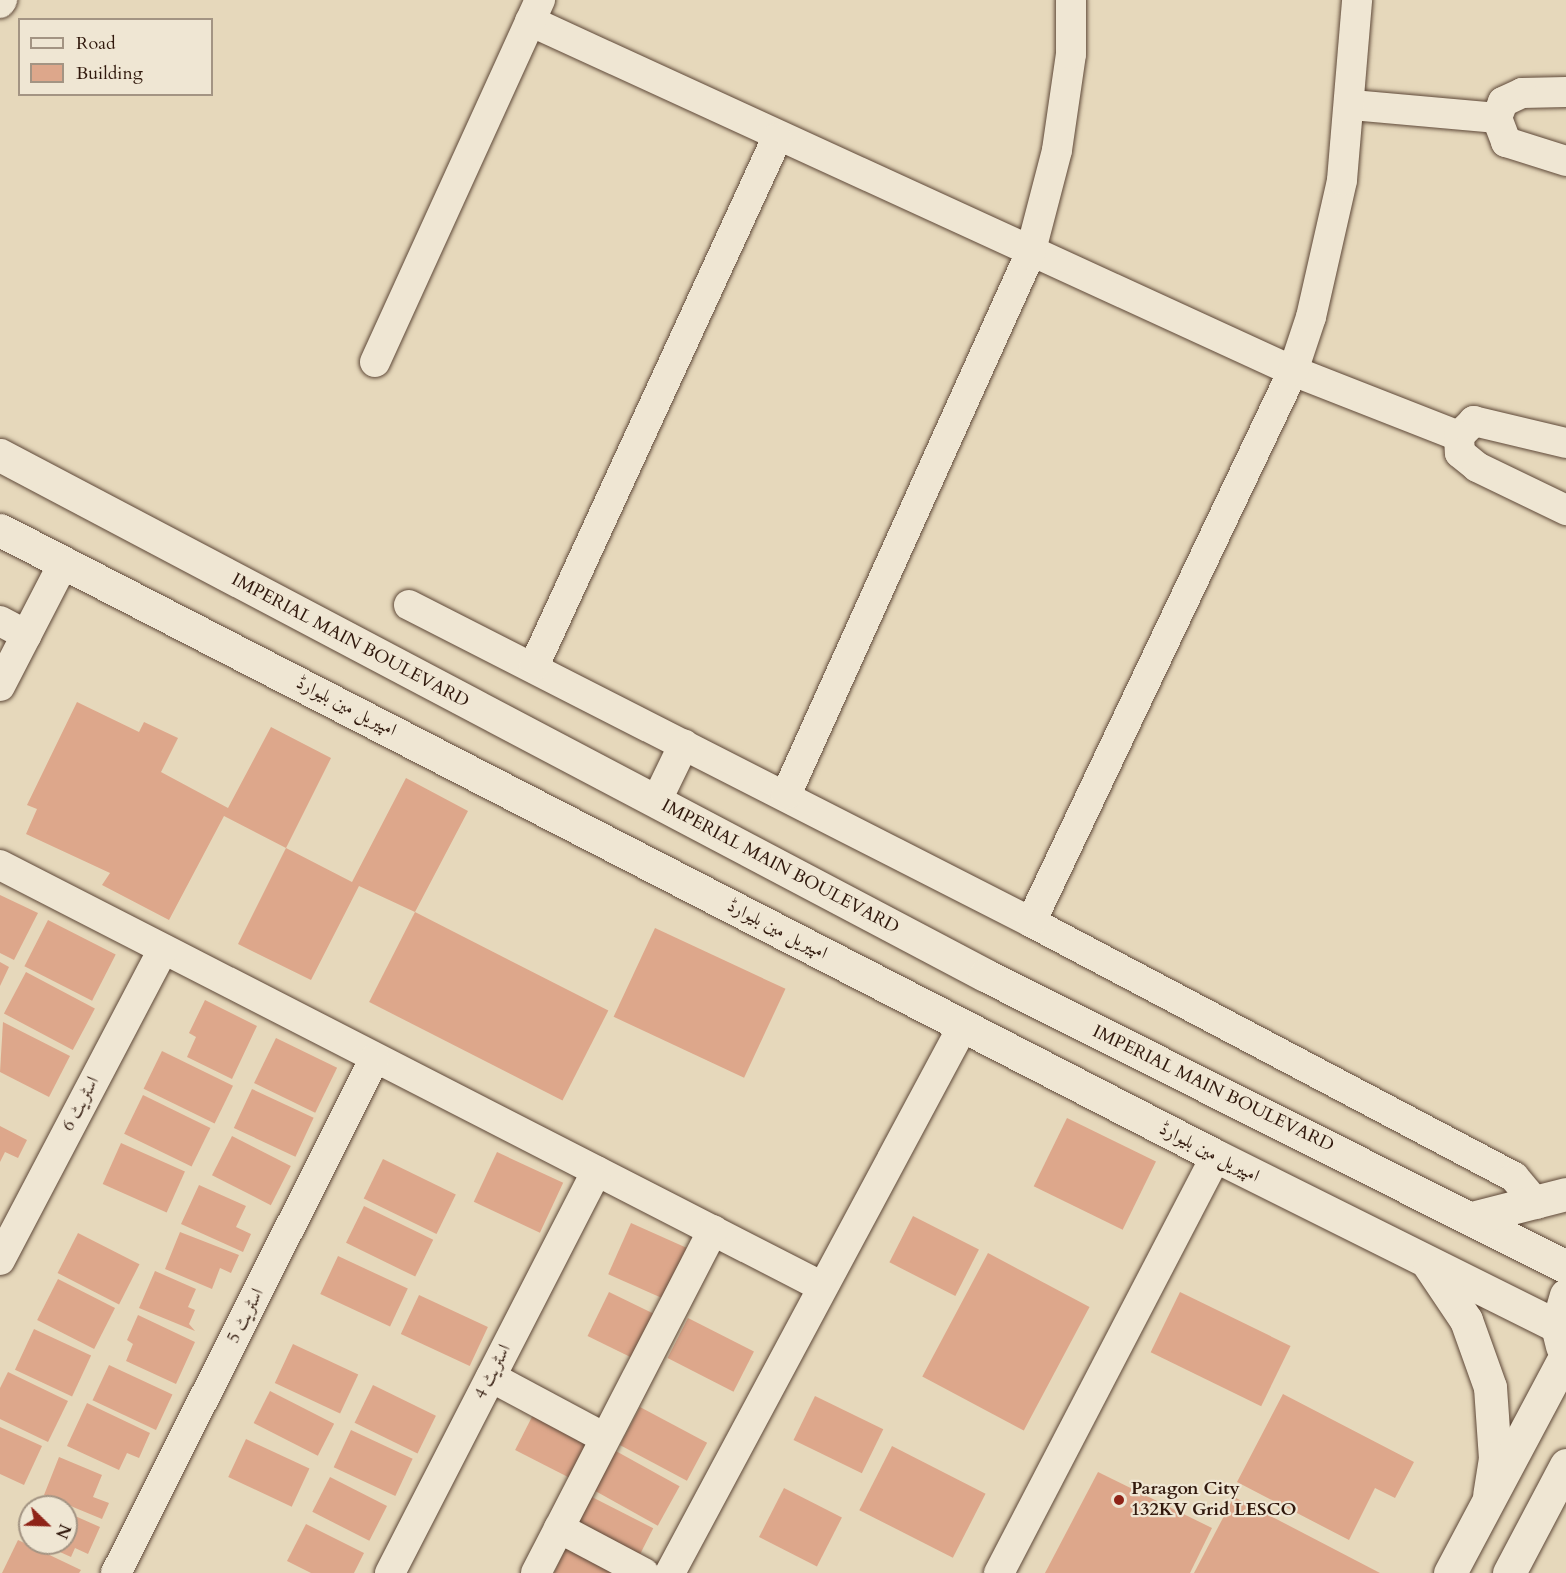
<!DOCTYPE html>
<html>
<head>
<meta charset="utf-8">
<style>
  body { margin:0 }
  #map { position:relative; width:1566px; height:1573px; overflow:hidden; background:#e6d8bb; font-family:Cardo,Amiri,serif }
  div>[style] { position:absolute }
  .building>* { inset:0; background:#dda78b; transform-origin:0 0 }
  .roads { filter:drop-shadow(0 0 2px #5e4838) drop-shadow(0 0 2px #5e4838) }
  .street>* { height:30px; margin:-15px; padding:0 15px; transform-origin:15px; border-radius:15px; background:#efe6d3 }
  .secondary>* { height:33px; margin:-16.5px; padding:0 16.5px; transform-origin:16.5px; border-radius:16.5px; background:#efe6d3 }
  .dots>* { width:16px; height:16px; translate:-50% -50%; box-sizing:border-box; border:3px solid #efe6d3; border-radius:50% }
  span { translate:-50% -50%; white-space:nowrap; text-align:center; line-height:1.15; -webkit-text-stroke:4.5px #efe6d3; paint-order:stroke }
  .street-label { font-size:18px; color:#30180c }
  .poi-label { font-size:18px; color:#30180c; font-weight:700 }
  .left { translate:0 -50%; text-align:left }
  .legend { position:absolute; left:18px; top:18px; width:195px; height:78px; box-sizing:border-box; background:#efe6d3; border:2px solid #a39483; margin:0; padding:8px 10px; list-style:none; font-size:18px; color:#30180c }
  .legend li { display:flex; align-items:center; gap:12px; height:30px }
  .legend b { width:30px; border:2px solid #a39483 }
  .north { position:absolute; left:18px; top:1495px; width:60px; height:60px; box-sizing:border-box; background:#efe6d3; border:2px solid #a39483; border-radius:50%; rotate:113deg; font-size:16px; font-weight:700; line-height:24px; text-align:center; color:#30180c }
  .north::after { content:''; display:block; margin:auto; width:21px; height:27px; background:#8f2418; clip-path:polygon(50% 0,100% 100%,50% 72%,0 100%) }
</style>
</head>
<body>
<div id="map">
  <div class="building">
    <i style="clip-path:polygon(77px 702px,139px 732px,144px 722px,178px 738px,161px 772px,228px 808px,271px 727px,331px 758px,286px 848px,224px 816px,169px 920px,102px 885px,110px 873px,26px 834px,37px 809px,27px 805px)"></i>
    <i style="clip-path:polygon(406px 778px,468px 811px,415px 912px,359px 886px,311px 980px,238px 944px,286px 848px,352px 882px)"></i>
    <i style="clip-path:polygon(0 895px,38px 913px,14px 960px,0 953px)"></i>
    <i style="left:415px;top:912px;width:217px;height:101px;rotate:27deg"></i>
    <i style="left:48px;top:920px;width:76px;height:52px;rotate:27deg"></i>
    <i style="left:655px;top:928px;width:144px;height:98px;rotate:25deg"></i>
    <i style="clip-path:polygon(0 962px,9px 967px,0 986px)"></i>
    <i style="left:26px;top:972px;width:78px;height:47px;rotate:28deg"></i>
    <i style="clip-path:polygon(205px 1000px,257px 1026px,232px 1079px,187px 1057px,196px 1037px,189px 1033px)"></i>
    <i style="clip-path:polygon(3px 1022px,70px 1056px,49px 1097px,0 1072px)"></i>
    <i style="left:276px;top:1038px;width:68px;height:50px;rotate:26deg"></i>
    <i style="left:162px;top:1051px;width:79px;height:42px;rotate:26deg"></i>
    <i style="left:252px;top:1089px;width:68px;height:43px;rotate:25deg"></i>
    <i style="left:143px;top:1095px;width:75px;height:43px;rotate:26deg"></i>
    <i style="left:1067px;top:1118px;width:99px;height:76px;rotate:26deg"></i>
    <i style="clip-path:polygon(0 1126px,27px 1140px,18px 1158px,5px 1152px,0 1162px)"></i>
    <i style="left:232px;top:1136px;width:66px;height:44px;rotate:27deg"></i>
    <i style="left:121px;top:1143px;width:70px;height:45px;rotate:24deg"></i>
    <i style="left:497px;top:1152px;width:73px;height:55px;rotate:25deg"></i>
    <i style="left:383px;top:1159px;width:81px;height:44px;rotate:26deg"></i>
    <i style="clip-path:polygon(199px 1185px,246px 1206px,236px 1227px,251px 1234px,243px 1252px,181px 1224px)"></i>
    <i style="left:364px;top:1206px;width:77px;height:41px;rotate:26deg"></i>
    <i style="left:913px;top:1216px;width:74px;height:52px;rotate:27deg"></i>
    <i style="left:631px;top:1223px;width:68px;height:56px;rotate:24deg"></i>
    <i style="clip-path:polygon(180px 1232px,239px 1255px,231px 1273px,220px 1268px,212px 1289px,165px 1269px)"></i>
    <i style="left:78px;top:1233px;width:69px;height:45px;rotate:27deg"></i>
    <i style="left:988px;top:1253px;width:115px;height:140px;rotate:28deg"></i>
    <i style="left:338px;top:1256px;width:77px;height:42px;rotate:25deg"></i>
    <i style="clip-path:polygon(155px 1271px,196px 1289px,188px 1307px,195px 1310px,189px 1324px,195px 1331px,139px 1308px)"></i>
    <i style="left:58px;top:1279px;width:64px;height:46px;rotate:27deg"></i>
    <i style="left:609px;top:1292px;width:55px;height:49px;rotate:26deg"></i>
    <i style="left:1180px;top:1292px;width:123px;height:67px;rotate:26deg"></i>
    <i style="left:419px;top:1295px;width:76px;height:43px;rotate:25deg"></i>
    <i style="clip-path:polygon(138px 1315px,195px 1342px,176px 1384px,126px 1361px,133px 1344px,127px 1340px)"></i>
    <i style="left:688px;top:1318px;width:74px;height:45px;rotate:27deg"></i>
    <i style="left:34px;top:1329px;width:63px;height:45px;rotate:25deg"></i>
    <i style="left:293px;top:1344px;width:72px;height:43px;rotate:25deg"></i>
    <i style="left:109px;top:1365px;width:70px;height:39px;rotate:25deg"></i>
    <i style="clip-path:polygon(8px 1372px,68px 1401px,48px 1442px,0 1419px,0 1388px)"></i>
    <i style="left:373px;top:1385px;width:70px;height:42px;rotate:26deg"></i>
    <i style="left:270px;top:1391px;width:72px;height:36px;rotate:27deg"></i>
    <i style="clip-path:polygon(1283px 1394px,1414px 1462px,1395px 1498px,1375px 1488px,1349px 1540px,1237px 1482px)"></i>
    <i style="left:815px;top:1396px;width:76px;height:49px;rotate:26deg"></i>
    <i style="clip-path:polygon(87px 1403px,150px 1433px,139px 1458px,127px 1453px,119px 1470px,67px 1446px)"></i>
    <i style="left:640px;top:1407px;width:76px;height:43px;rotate:28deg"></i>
    <i style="left:536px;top:1409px;width:67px;height:46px;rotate:27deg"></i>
    <i style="clip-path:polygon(0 1427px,42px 1446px,24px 1485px,0 1474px)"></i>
    <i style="left:351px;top:1430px;width:68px;height:41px;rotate:25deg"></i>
    <i style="left:246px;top:1439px;width:70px;height:42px;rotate:25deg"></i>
    <i style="left:892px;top:1446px;width:105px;height:72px;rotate:27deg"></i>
    <i style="left:614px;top:1450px;width:75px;height:45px;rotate:29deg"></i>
    <i style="clip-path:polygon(59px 1457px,102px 1475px,93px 1497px,109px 1503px,102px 1519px,44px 1495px)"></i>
    <i style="clip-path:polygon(1098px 1472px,1212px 1528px,1190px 1573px,1045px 1573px)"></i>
    <i style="left:330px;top:1477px;width:64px;height:39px;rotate:27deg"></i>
    <i style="left:784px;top:1488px;width:65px;height:55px;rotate:27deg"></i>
    <i style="left:590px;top:1496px;width:71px;height:37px;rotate:27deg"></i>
    <i style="clip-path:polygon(1234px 1497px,1380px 1573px,1194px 1573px)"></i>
    <i style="clip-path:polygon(66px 1512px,100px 1527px,88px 1554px,75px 1548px,71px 1557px,40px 1543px,66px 1543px)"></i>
    <i style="clip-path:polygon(306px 1524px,364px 1553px,354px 1573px,311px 1573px,287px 1561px)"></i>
    <i style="clip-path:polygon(18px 1540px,81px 1570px,79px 1573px,2px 1573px)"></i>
    <i style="clip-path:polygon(569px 1542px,625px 1573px,554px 1573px)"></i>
  </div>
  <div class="roads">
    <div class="street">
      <i style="left:0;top:3px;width:4px;rotate:-56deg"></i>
      <i style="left:530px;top:21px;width:839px;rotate:24.64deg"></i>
      <i style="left:1293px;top:371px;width:178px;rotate:21.4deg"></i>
      <i style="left:1566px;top:92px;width:44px;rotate:178.7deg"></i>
      <i style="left:1522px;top:93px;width:21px;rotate:155deg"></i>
      <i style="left:1503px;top:102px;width:17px;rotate:111deg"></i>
      <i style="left:1497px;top:118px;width:26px;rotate:69deg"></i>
      <i style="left:1506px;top:142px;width:63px;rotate:17.6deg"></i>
      <i style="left:1352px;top:105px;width:146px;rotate:5.1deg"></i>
      <i style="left:375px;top:362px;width:398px;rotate:-65.5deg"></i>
      <i style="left:1566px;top:443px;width:95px;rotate:-166.6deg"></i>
      <i style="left:1474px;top:421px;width:21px;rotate:135deg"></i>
      <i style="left:1459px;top:436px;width:17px;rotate:87deg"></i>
      <i style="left:1460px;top:453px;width:22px;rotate:39deg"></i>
      <i style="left:1477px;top:467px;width:99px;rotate:25.8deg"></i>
      <i style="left:409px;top:605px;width:698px;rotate:27.01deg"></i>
      <i style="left:1031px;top:922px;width:546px;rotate:27.83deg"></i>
      <i style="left:1514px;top:1177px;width:35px;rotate:50deg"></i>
      <i style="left:0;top:621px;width:30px;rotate:28deg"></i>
      <i style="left:534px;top:666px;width:581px;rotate:-65.29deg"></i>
      <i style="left:0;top:686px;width:140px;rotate:-62.7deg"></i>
      <i style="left:786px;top:795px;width:593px;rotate:-65.72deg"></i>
      <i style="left:1030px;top:254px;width:107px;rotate:-75.4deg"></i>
      <i style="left:1057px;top:150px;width:97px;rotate:-81.7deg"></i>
      <i style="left:1071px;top:54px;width:54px;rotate:-90deg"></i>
      <i style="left:656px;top:802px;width:64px;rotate:-64.2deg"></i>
      <i style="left:0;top:865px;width:920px;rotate:27.15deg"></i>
      <i style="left:1031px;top:922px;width:610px;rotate:-64.57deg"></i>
      <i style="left:1293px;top:371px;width:57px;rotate:-71.6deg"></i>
      <i style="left:1311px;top:317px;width:140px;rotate:-77.2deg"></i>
      <i style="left:1342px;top:180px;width:181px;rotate:-85.2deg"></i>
      <i style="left:0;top:1260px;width:351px;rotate:-62.3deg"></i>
      <i style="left:491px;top:1377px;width:129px;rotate:28.2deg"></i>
      <i style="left:559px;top:1528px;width:96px;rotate:27.9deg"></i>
      <i style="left:116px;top:1573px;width:576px;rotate:-63.3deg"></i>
      <i style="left:390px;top:1573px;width:452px;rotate:-62.8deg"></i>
      <i style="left:536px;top:1573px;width:386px;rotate:-62.7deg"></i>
      <i style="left:670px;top:1573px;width:621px;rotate:-61.82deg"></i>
      <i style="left:999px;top:1573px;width:470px;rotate:-62.5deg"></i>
    </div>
    <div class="secondary">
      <i style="left:0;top:455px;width:1114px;rotate:27.83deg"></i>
      <i style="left:985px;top:975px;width:650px;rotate:26.68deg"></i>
      <i style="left:0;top:530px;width:1368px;rotate:27.24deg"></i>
      <i style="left:1216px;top:1156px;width:381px;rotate:26.5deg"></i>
      <i style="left:1472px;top:1218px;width:97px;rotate:-14.3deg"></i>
      <i style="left:1429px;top:1265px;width:66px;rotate:56.1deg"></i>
      <i style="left:1466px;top:1320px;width:71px;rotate:70.3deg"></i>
      <i style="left:1490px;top:1387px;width:71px;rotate:86deg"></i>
      <i style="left:1495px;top:1458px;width:37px;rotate:99deg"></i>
      <i style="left:1562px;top:1346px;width:21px;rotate:-104deg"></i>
      <i style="left:1557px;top:1326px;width:32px;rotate:-74deg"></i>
      <i style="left:1450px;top:1573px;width:247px;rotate:-62deg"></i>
      <i style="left:1509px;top:1573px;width:122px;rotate:-62.2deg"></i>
    </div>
  </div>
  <div class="dots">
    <i style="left:1119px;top:1500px;background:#8f2418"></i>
  </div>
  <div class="street-label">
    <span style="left:350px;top:641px;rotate:28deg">IMPERIAL MAIN BOULEVARD</span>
    <span style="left:346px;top:707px;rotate:27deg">امپیریل مین بلیوارڈ</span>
    <span style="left:780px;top:867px;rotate:28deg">IMPERIAL MAIN BOULEVARD</span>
    <span style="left:777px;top:930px;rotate:27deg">امپیریل مین بلیوارڈ</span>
    <span style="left:1213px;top:1089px;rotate:26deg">IMPERIAL MAIN BOULEVARD</span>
    <span style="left:81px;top:1104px;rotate:-62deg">اسٹریٹ 6</span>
    <span style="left:1209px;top:1153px;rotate:27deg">امپیریل مین بلیوارڈ</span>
    <span style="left:246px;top:1316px;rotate:-63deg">اسٹریٹ 5</span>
    <span style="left:493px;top:1372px;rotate:-63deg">اسٹریٹ 4</span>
  </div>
  <div class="poi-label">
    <span class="left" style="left:1131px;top:1500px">Paragon City<br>132KV Grid LESCO</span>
  </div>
  <ul class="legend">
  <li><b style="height:8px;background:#efe6d3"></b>Road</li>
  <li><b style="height:16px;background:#dda78b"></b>Building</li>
  </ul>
  <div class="north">N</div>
</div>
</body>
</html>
